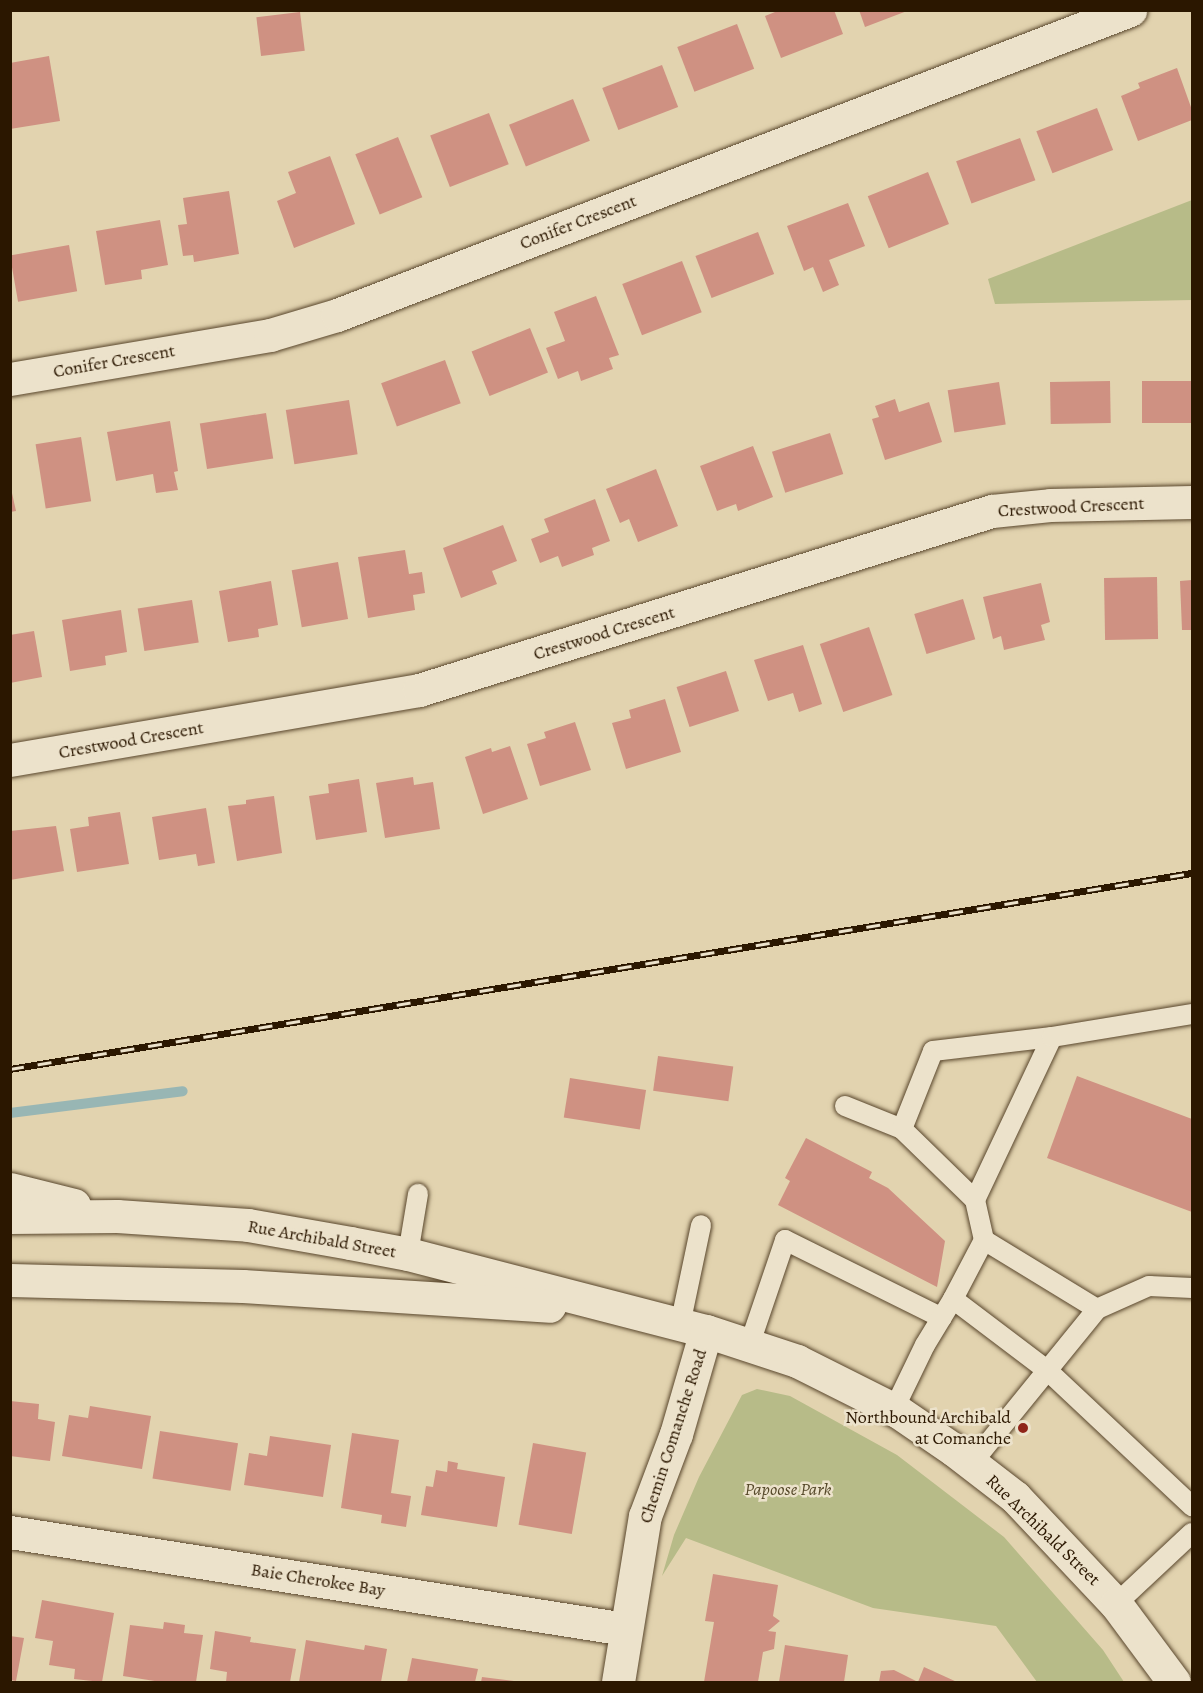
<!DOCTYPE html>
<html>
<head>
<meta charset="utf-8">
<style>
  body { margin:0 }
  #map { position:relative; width:1203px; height:1693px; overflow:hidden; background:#e2d3af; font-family:Alegreya,serif }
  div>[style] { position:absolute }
  .green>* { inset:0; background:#b7bb88 }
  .stream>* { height:10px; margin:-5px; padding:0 5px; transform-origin:5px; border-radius:5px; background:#98b6b4 }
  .building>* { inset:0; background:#cf9182; transform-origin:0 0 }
  .roads { filter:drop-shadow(0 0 2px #59462c) drop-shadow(0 0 2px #59462c) }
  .service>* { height:20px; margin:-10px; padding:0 10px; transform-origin:10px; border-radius:10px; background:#ece2cb }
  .minor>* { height:33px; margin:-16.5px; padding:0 16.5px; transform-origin:16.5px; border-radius:16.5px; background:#ece2cb }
  .secondary>* { height:33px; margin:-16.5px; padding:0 16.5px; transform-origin:16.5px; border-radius:16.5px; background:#ece2cb }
  .rail>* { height:7px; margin-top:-3.5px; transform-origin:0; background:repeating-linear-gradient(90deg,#ece2cb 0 14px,#2b1700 0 28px); box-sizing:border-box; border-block:2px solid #2b1700 }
  .dots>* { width:16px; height:16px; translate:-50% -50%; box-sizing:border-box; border:3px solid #ece2cb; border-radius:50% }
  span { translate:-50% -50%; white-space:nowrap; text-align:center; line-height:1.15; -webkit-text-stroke:5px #ece2cb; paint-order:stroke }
  .street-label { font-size:18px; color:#2b1700 }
  .poi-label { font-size:18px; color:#2b1700 }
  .right { translate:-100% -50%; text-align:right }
  .park-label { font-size:18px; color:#554829; font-style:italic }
  .frame { position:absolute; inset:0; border:12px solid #2b1700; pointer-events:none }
</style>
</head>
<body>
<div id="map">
  <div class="green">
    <i style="clip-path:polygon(1192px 200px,1192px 300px,995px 304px,988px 279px)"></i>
    <i style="clip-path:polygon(757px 1389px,790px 1396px,897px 1455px,1004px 1537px,1103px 1650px,1124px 1682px,1037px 1682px,996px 1626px,873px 1608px,686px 1538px,662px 1576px,674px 1535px,699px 1477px,742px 1395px)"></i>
  </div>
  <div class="stream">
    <i style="left:10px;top:1113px;width:174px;rotate:-7.2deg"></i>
  </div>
  <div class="building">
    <i style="clip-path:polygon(780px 10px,834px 10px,843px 34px,781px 58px,765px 16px)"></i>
    <i style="clip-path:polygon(859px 10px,907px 10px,907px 11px,865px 27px)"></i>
    <i style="left:300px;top:12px;width:39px;height:44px;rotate:83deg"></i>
    <i style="left:737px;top:24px;width:48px;height:64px;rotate:69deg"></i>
    <i style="clip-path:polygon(49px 56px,60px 121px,10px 129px,10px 63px)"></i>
    <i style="left:662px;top:65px;width:45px;height:64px;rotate:69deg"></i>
    <i style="clip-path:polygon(1177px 68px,1192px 110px,1192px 120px,1138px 141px,1121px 96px,1140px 88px,1138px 83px)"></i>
    <i style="left:573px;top:99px;width:45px;height:69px;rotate:68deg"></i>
    <i style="left:1097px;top:108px;width:45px;height:65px;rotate:69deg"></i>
    <i style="left:489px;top:113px;width:55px;height:63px;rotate:69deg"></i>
    <i style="left:398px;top:137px;width:65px;height:46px;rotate:68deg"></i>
    <i style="left:1020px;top:138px;width:45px;height:68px;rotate:70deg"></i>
    <i style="clip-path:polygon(330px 156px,355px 224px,294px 248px,277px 201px,296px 193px,288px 172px)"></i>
    <i style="left:928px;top:172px;width:56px;height:65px;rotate:68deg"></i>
    <i style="clip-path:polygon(229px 191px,239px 254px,194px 262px,193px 255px,183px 256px,178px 225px,187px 224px,183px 198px)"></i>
    <i style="clip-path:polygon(848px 203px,865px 246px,829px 260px,839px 285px,823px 292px,813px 267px,804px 271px,787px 226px)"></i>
    <i style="clip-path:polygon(160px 220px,168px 265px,141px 270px,142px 279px,105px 285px,96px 231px)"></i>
    <i style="left:758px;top:232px;width:45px;height:67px;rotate:69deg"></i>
    <i style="left:69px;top:245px;width:47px;height:60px;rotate:80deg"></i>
    <i style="left:682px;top:261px;width:55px;height:64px;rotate:69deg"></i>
    <i style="clip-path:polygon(596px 296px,619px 355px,609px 358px,613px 369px,581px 381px,578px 371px,558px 379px,546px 348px,565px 341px,554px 312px)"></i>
    <i style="left:530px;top:328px;width:48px;height:63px;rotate:68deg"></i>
    <i style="left:445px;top:360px;width:46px;height:68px;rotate:70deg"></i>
    <i style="left:1110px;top:381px;width:42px;height:60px;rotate:89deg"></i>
    <i style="left:1192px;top:381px;width:42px;height:50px;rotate:90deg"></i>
    <i style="left:999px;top:382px;width:43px;height:52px;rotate:81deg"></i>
    <i style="clip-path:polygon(895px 399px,899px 412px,929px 402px,942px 442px,885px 460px,872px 419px,879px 417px,875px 406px)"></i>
    <i style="left:349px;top:400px;width:55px;height:64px;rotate:81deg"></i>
    <i style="left:266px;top:413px;width:46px;height:67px;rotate:81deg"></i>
    <i style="clip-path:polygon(170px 421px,178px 471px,174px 472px,178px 490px,156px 493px,153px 474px,116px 481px,107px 432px)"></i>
    <i style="left:830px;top:433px;width:43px;height:61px;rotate:72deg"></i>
    <i style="left:81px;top:437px;width:65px;height:46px;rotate:81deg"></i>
    <i style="clip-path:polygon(753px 446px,773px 497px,738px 511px,736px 504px,717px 511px,700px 466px)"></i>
    <i style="clip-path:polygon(656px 469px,678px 526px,638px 542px,629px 519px,620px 523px,606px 489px)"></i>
    <i style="clip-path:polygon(10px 484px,16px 511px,10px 512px)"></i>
    <i style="clip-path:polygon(595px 499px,610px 541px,592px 548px,594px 555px,562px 567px,558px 556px,540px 563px,531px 539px,549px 532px,544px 519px)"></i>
    <i style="clip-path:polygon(503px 525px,517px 561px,492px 571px,497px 584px,461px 598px,443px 548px)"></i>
    <i style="clip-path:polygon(405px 550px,409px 574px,422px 572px,425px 593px,413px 595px,415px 610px,368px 618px,358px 557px)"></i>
    <i style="left:338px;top:562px;width:58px;height:47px;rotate:80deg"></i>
    <i style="left:1157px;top:577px;width:62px;height:53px;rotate:89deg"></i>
    <i style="clip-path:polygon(1192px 580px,1192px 630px,1182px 630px,1180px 581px)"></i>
    <i style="clip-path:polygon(271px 581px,278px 625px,258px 629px,259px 637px,228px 642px,219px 591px)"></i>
    <i style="clip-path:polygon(1041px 583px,1050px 622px,1041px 625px,1045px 640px,1004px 650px,1001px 636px,993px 639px,983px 597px)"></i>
    <i style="left:963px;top:599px;width:42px;height:51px;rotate:73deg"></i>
    <i style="left:192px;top:600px;width:43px;height:55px;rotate:81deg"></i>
    <i style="clip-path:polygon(121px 610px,127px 652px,105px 656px,106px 665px,70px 671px,62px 620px)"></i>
    <i style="left:869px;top:627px;width:72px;height:52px;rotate:71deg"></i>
    <i style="clip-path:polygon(34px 631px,42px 677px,10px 683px,10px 635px)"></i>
    <i style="clip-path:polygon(803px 645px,822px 704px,799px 712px,793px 693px,768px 701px,754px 660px)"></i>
    <i style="left:726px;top:671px;width:42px;height:52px;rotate:72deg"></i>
    <i style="clip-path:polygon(665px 699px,681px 752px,626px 769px,612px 723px,631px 718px,629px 710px)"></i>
    <i style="clip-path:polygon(575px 722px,591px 770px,540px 786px,527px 744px,546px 738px,544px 732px)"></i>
    <i style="clip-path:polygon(510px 746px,528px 799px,483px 814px,465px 757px,491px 748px,492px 752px)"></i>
    <i style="clip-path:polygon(413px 777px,414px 785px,433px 782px,440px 829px,385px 838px,376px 783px)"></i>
    <i style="clip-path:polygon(359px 779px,367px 832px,316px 840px,309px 796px,329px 793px,328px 784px)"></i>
    <i style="clip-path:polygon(274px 796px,282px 853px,237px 861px,228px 806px,246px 804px,246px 800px)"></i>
    <i style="clip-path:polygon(206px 808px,215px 863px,198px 866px,196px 854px,159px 860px,152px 817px)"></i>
    <i style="clip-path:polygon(120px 812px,129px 864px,77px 872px,70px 829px,89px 826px,88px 817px)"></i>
    <i style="clip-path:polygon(56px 826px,64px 871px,10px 880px,10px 831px)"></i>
    <i style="left:658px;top:1056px;width:76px;height:35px;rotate:8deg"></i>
    <i style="clip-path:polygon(1077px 1076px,1192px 1119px,1192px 1212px,1047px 1158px)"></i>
    <i style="left:570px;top:1078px;width:77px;height:40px;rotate:9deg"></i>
    <i style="clip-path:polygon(806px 1138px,872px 1172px,869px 1178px,888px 1188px,945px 1241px,937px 1287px,778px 1205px,790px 1181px,785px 1178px)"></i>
    <i style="clip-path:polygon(10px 1401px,39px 1404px,38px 1419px,55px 1422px,50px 1461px,10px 1456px)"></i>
    <i style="clip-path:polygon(90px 1406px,151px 1416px,142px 1469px,62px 1456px,69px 1415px,88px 1418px)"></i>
    <i style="left:160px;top:1431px;width:79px;height:48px;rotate:9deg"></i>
    <i style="clip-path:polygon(352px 1433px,399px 1440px,391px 1493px,411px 1496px,406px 1527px,381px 1523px,382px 1515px,341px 1508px)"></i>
    <i style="clip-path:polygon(270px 1436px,331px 1445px,323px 1497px,244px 1485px,249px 1453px,267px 1456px)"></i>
    <i style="left:533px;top:1443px;width:54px;height:83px;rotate:10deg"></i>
    <i style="clip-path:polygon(448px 1461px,458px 1463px,457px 1469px,505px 1477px,497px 1527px,421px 1515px,426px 1486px,433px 1487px,436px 1470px,447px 1472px)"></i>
    <i style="clip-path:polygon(713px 1574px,778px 1585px,773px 1616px,780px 1621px,768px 1631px,776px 1632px,774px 1649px,763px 1652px,758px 1682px,704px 1682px,714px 1622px,705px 1621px)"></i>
    <i style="clip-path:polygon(42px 1600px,114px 1613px,102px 1682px,74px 1679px,75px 1669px,49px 1665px,53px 1641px,35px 1638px)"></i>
    <i style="clip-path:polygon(164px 1622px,185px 1625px,184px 1633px,203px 1635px,196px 1682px,161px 1682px,123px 1676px,130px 1625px,163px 1629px)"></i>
    <i style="clip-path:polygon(215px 1631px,251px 1637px,250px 1642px,296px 1649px,290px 1682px,226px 1682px,227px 1672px,210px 1669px)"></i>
    <i style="clip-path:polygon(10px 1636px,24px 1638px,16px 1681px,10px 1680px)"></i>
    <i style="clip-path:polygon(306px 1640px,364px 1650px,365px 1645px,387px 1649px,381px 1682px,299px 1682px)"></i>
    <i style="clip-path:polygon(785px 1645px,848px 1655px,844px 1682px,779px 1682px)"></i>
    <i style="clip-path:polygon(412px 1658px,478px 1669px,475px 1682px,407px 1682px)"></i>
    <i style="clip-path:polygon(924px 1667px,957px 1682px,879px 1682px,881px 1671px,894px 1670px,918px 1682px)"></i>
    <i style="clip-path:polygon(482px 1677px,514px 1681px,514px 1682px,481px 1682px)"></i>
  </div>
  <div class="roads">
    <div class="service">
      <i style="left:845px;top:1106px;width:61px;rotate:22deg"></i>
      <i style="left:902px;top:1129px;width:84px;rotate:-68.3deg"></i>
      <i style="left:933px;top:1051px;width:120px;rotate:-6.7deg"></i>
      <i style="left:902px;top:1129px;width:102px;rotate:44.2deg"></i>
      <i style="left:408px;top:1254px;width:61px;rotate:-80.5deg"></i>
      <i style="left:953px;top:1299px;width:67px;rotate:-62.3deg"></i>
      <i style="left:1097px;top:1309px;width:132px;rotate:-148.6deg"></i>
      <i style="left:984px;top:1240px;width:41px;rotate:-102.7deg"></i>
      <i style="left:975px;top:1200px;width:180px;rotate:-64.7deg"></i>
      <i style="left:1052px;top:1037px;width:142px;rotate:-9.3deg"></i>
      <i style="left:680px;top:1325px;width:102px;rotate:-78.1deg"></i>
      <i style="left:749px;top:1346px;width:112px;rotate:-71.2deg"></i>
      <i style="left:785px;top:1240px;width:175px;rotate:26.4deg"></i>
      <i style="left:894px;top:1409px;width:71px;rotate:-64.2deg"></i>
      <i style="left:925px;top:1345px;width:54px;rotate:-58.7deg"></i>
      <i style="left:953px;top:1299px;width:118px;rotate:37.1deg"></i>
      <i style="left:1047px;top:1370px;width:199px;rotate:43.2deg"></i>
      <i style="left:972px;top:1463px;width:198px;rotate:-50.9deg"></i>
      <i style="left:1097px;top:1309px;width:57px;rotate:-23.9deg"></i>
      <i style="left:1149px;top:1286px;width:43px;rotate:2.7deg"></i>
      <i style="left:1116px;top:1604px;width:104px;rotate:-43.1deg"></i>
    </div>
    <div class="minor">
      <i style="left:10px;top:379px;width:264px;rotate:-9.6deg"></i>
      <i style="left:270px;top:335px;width:70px;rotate:-16.6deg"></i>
      <i style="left:337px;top:315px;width:850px;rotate:-21.04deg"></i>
      <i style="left:10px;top:760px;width:415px;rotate:-9.7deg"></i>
      <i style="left:419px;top:690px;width:600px;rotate:-17.35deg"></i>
      <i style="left:992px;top:511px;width:58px;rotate:-5.9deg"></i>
      <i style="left:1050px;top:505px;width:142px;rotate:-1.2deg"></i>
      <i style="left:10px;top:1532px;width:623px;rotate:8.96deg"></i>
      <i style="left:618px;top:1682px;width:168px;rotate:-80.8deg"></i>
      <i style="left:645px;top:1516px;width:88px;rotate:-69.3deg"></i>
      <i style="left:676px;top:1434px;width:107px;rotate:-73.8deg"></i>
    </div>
    <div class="secondary">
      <i style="left:10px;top:1189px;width:66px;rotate:14deg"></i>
      <i style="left:10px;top:1217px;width:107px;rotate:-0.5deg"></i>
      <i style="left:117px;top:1216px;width:131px;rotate:3.9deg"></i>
      <i style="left:248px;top:1225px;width:104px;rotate:10deg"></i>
      <i style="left:350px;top:1243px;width:59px;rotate:10.7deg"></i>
      <i style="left:408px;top:1254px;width:308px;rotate:14.5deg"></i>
      <i style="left:706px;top:1331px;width:96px;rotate:18.2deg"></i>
      <i style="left:797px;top:1361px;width:112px;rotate:26.6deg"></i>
      <i style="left:897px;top:1411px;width:69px;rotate:34.4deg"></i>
      <i style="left:954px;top:1450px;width:77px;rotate:37.6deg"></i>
      <i style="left:1015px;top:1497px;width:147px;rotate:46.7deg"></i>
      <i style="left:1116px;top:1604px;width:97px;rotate:53.4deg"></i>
      <i style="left:10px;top:1280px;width:233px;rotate:1.5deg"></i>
      <i style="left:243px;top:1286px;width:307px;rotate:3.7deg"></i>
    </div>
  </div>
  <div class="rail">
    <i style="left:10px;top:1069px;width:1198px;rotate:-9.42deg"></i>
  </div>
  <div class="dots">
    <i style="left:1023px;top:1428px;background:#8f2418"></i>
  </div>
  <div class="street-label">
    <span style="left:578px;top:222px;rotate:-21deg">Conifer Crescent</span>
    <span style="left:114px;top:361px;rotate:-10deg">Conifer Crescent</span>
    <span style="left:1071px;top:507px;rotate:-3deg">Crestwood Crescent</span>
    <span style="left:604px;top:633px;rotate:-17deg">Crestwood Crescent</span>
    <span style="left:131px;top:740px;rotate:-10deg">Crestwood Crescent</span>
    <span style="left:322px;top:1239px;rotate:10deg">Rue Archibald Street</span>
    <span style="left:673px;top:1436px;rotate:-72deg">Chemin Comanche Road</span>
    <span style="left:1043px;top:1530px;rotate:44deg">Rue Archibald Street</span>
    <span style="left:318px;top:1580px;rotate:9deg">Baie Cherokee Bay</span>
  </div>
  <div class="poi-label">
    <span class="right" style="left:1011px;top:1428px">Northbound Archibald<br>at Comanche</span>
  </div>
  <div class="park-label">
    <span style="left:788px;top:1489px">Papoose Park</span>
  </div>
  <div class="frame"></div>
</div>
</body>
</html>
